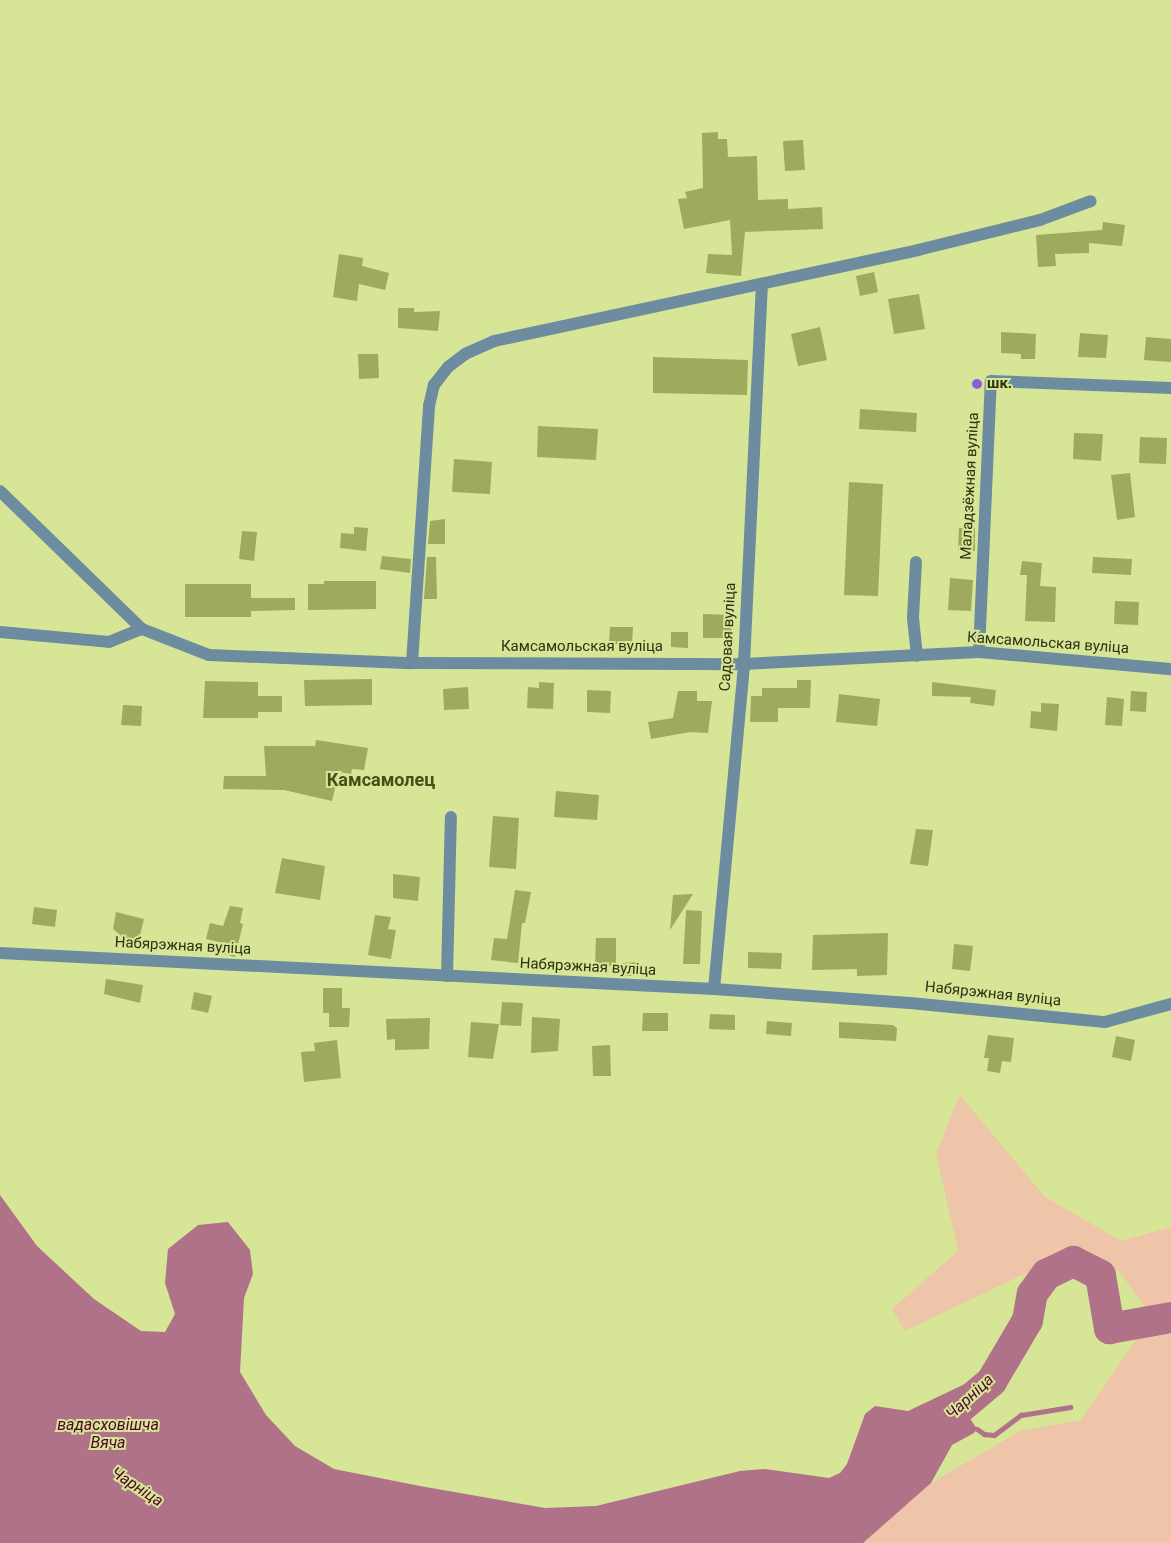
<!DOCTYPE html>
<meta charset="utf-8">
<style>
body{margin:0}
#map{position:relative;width:1171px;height:1543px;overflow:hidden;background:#d7e596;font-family:Roboto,sans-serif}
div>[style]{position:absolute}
.green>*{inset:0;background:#eec5a9}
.water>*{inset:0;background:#b07288}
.stream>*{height:5px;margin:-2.5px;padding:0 2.5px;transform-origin:2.5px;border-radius:2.5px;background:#b07288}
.river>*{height:31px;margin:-15.5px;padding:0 15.5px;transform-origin:15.5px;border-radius:15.5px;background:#b07288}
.building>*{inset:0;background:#9eab5e}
.minor>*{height:12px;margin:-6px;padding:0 6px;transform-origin:6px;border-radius:6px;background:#6d8ca0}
.dots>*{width:14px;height:14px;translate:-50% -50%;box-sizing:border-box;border:2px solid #d7e596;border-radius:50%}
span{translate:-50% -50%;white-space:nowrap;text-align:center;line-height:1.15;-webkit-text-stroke:4px #d7e596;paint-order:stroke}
.poi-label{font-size:15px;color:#2d3212;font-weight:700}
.left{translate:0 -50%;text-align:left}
.street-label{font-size:15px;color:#2d3212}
.water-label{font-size:16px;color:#50022a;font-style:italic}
.quarter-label{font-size:18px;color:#474f14;font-weight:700}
</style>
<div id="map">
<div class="green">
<i style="clip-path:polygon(960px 1095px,1044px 1196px,1121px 1241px,1171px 1227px,1171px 1543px,863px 1543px,931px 1483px,1020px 1431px,1081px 1420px,1152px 1316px,1119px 1271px,1066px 1254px,905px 1331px,892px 1309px,958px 1251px,936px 1153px)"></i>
</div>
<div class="water">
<i style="clip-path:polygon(0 1195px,37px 1246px,94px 1299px,141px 1331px,165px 1332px,175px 1314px,165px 1283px,168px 1249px,198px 1225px,228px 1222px,250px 1250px,253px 1274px,244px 1298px,240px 1372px,266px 1415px,295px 1446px,334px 1469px,420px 1486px,545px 1508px,596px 1506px,740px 1471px,765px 1469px,829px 1478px,840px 1473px,847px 1464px,865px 1414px,875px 1406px,908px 1411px,967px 1383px,991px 1381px,971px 1408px,969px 1417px,977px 1429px,974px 1433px,952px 1445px,931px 1483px,863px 1543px,0 1543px)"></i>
</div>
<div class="stream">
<i style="left:977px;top:1429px;width:9px;rotate:36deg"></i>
<i style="left:984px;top:1434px;width:10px;rotate:6deg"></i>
<i style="left:994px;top:1435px;width:34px;rotate:-37deg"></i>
<i style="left:1021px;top:1415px;width:50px;rotate:-9.3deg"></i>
</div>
<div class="river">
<i style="left:959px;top:1408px;width:42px;rotate:-40.2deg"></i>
<i style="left:991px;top:1381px;width:71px;rotate:-59.5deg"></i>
<i style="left:1027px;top:1320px;width:27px;rotate:-80deg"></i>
<i style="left:1032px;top:1293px;width:24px;rotate:-54deg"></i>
<i style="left:1046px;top:1274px;width:30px;rotate:-26deg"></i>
<i style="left:1073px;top:1261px;width:30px;rotate:27deg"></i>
<i style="left:1100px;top:1275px;width:54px;rotate:80.4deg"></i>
<i style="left:1109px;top:1328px;width:63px;rotate:-10.1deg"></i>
</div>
<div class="building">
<i style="clip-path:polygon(718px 132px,718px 139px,727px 139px,728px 157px,757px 156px,758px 200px,788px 199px,788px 209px,822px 207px,823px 229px,745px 232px,741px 276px,706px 273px,708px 254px,732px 255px,730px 220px,684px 229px,678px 199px,687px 198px,685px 192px,703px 188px,702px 133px)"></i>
<i style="clip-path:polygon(803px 140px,805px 170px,785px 171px,783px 141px)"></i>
<i style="clip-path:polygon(1103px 222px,1125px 225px,1122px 246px,1089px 243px,1089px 253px,1055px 254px,1056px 266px,1038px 267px,1036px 235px,1102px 230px)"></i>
<i style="clip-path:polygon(339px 254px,363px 258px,362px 266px,389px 273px,385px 290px,359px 284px,357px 301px,333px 297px)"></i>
<i style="clip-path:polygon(874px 272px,878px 292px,860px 296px,856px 276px)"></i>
<i style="clip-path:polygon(919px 294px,925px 329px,894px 334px,888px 299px)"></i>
<i style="clip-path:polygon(398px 308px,414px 308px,414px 312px,440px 311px,438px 331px,398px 328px)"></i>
<i style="clip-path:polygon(820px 327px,827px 360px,798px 366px,791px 334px)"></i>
<i style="clip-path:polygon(1001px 332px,1036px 334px,1035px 359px,1021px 359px,1021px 354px,1001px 353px)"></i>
<i style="clip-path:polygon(1080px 333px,1108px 335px,1106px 358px,1078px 357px)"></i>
<i style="clip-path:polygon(1146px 337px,1171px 339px,1171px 362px,1144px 360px)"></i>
<i style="clip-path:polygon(358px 354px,378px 354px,379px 378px,359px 379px)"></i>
<i style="clip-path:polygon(653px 357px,748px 360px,747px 395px,653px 393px)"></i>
<i style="clip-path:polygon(860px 409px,917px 413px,916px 432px,859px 429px)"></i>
<i style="clip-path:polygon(538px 426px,598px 429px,596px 460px,537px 457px)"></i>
<i style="clip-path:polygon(1074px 433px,1103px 434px,1101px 461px,1073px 459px)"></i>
<i style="clip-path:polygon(1140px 437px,1167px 438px,1166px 464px,1139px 463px)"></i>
<i style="clip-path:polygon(454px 459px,492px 462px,490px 494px,452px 492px)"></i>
<i style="clip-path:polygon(1130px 473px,1135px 517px,1117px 520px,1111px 475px)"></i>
<i style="clip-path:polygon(849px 482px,883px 484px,878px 596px,844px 595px)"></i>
<i style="clip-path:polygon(445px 519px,445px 544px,428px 544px,430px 521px)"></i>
<i style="clip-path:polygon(354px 527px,368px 528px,366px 551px,340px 548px,341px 533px,354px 534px)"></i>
<i style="clip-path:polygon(959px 528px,975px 528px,975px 551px,958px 551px)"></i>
<i style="clip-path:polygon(242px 531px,257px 532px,254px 561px,239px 559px)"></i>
<i style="clip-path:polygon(382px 556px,411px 559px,410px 573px,380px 569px)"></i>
<i style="clip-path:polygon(427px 557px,436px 557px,437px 599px,424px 599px)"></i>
<i style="clip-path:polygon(1093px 557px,1132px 559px,1131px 575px,1092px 573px)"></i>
<i style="clip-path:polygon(1022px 561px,1042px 563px,1040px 586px,1056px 587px,1055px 622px,1025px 621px,1027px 575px,1020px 575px)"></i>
<i style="clip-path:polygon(950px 578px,973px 580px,971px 611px,948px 610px)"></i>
<i style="clip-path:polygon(324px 581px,376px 581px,376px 609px,308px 610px,308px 584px,324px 584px)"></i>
<i style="clip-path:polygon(185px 584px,251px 584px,251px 598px,295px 598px,295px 610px,251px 611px,251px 617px,185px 617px)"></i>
<i style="clip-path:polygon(1115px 601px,1139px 602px,1138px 625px,1114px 624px)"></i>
<i style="clip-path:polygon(703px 614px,732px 615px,731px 638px,703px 638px)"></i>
<i style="clip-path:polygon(610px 627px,633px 627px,632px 644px,609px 644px)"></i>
<i style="clip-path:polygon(671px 632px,688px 632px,688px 648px,671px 647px)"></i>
<i style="clip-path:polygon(372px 679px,372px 705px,305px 706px,304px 680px)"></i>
<i style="clip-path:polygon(797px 680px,811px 680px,810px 708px,778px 708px,778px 722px,750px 722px,751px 696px,762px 696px,762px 688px,797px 688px)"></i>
<i style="clip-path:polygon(205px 681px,258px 682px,258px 696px,282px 696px,282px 712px,258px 712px,258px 718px,203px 718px)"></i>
<i style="clip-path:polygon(539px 682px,554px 683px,553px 709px,527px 708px,528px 687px,539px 688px)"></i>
<i style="clip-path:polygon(932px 682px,996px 690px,994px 706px,970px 703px,971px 697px,932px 696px)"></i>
<i style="clip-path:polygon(468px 687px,469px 709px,444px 710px,443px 689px)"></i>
<i style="clip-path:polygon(587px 690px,611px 691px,610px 713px,587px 712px)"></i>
<i style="clip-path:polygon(678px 691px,697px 691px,697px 701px,712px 701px,708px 733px,690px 732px,651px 739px,648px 722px,673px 718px)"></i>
<i style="clip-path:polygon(1131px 691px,1147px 692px,1146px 712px,1130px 711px)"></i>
<i style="clip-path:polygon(839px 694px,880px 699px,877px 726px,836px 722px)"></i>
<i style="clip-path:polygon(1107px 697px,1124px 699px,1122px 726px,1105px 725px)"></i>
<i style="clip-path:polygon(1041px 703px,1059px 704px,1057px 731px,1030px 728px,1031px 711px,1041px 712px)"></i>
<i style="clip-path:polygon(123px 705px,142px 706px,141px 726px,121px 725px)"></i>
<i style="clip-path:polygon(316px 740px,368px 748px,364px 770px,352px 769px,351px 774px,339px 772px,332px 801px,284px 790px,223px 789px,224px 776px,266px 776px,264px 746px,315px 746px)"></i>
<i style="clip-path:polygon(556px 791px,599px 795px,597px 820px,554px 817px)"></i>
<i style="clip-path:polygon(493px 816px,519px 818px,516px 869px,489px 867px)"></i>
<i style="clip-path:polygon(916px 829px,933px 830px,928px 866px,910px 864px)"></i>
<i style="clip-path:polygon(282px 858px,325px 866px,320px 900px,275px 893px)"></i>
<i style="clip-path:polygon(393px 874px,420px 877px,418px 901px,393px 898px)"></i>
<i style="clip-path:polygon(515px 890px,531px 892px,525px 923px,522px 923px,518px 963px,491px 960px,494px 938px,507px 939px)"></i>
<i style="clip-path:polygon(693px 894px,670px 930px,673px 895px)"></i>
<i style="clip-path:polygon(230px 906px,243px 908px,240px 923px,243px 924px,235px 957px,220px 953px,223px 943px,206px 939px,210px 923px,223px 926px)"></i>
<i style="clip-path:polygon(34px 907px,57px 910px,55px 927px,32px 924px)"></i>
<i style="clip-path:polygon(686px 910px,702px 911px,700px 964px,683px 964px)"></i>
<i style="clip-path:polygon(116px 912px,144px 919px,138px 943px,126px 940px,113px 929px)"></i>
<i style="clip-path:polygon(375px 915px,391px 917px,388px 929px,396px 930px,391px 959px,368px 955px)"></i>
<i style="clip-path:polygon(888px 933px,887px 975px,857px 976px,857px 969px,812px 970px,813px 935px)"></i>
<i style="clip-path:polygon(596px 938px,616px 938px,616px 966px,595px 965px)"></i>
<i style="clip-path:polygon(954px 944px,973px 946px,970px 971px,952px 969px)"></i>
<i style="clip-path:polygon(748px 952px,782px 953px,781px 969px,748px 968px)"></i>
<i style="clip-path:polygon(637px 962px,637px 976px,621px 976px,621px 963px)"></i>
<i style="clip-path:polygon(106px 979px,143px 985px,140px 1003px,104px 994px)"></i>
<i style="clip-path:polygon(323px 988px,342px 988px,342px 1008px,350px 1008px,349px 1027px,329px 1027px,329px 1013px,323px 1013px)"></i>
<i style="clip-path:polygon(194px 992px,212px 996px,208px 1013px,191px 1009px)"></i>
<i style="clip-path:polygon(502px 1002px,523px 1003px,521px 1026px,500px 1025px)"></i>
<i style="clip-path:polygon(643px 1013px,668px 1013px,668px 1031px,642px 1031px)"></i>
<i style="clip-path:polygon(710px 1014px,735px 1015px,735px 1030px,709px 1029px)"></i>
<i style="clip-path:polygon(532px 1017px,560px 1019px,558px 1051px,531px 1053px)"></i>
<i style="clip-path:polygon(430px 1018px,429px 1049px,395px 1050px,395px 1039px,387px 1040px,386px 1019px)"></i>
<i style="clip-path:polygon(767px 1021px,792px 1023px,791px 1036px,766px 1034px)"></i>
<i style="clip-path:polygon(471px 1022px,499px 1024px,493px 1059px,468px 1057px)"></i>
<i style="clip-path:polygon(839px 1022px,893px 1025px,897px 1028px,896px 1041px,839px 1038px)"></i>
<i style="clip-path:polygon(988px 1035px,1014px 1038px,1011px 1062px,1002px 1061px,1000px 1073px,987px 1071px,989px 1058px,984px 1058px)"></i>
<i style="clip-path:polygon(1116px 1036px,1135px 1040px,1131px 1061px,1112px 1057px)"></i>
<i style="clip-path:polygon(337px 1040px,341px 1078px,304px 1082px,301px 1052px,315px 1051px,314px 1043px)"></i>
<i style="clip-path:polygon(610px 1045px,611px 1076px,593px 1076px,592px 1046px)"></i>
</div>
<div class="minor">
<i style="left:0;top:491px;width:198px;rotate:44.2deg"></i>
<i style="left:916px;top:562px;width:56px;rotate:93.1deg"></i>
<i style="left:913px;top:618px;width:38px;rotate:84deg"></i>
<i style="left:0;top:632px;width:109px;rotate:5.2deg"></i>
<i style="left:109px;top:642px;width:35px;rotate:-22deg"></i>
<i style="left:142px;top:629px;width:72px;rotate:21.2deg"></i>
<i style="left:209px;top:655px;width:203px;rotate:2.3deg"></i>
<i style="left:412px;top:663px;width:332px;rotate:0.2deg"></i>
<i style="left:744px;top:664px;width:235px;rotate:-2.9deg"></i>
<i style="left:979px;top:652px;width:193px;rotate:5.1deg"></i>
<i style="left:979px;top:652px;width:271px;rotate:-87.5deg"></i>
<i style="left:991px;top:381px;width:180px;rotate:2.2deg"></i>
<i style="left:412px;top:663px;width:258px;rotate:-86.2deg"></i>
<i style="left:429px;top:406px;width:22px;rotate:-77deg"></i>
<i style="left:434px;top:385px;width:23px;rotate:-52deg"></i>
<i style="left:448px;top:367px;width:21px;rotate:-37deg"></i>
<i style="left:465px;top:354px;width:32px;rotate:-24deg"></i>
<i style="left:494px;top:341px;width:434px;rotate:-12.1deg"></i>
<i style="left:918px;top:250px;width:126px;rotate:-13.8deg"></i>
<i style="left:1040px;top:220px;width:54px;rotate:-20.4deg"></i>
<i style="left:0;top:953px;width:715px;rotate:2.89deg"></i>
<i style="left:714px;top:989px;width:196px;rotate:4.1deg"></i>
<i style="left:910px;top:1003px;width:196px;rotate:5.6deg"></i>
<i style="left:1105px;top:1022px;width:68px;rotate:-15.3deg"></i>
<i style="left:447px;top:976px;width:159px;rotate:-88.6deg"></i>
<i style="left:714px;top:989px;width:326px;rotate:-84.7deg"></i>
<i style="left:744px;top:664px;width:378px;rotate:-87.3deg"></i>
</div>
<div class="dots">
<i style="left:977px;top:384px;background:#8b5fd9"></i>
</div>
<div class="poi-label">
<span class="left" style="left:987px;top:384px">шк.</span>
</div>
<div class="street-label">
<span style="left:970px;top:486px;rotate:-87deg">Маладзёжная вуліца</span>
<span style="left:728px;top:637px;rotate:-87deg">Садовая вуліца</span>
<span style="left:1048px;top:643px;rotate:4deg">Камсамольская вуліца</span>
<span style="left:582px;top:647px">Камсамольская вуліца</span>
<span style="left:183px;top:946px;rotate:3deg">Набярэжная вуліца</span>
<span style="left:588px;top:967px;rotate:3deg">Набярэжная вуліца</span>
<span style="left:993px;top:994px;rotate:6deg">Набярэжная вуліца</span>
</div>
<div class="water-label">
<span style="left:970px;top:1397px;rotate:-43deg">Чарніца</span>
<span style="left:108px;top:1434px">вадасховішча<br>Вяча</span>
<span style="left:137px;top:1487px;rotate:33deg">Чарніца</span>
</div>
<div class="quarter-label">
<span style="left:381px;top:780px">Камсамолец</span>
</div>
</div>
